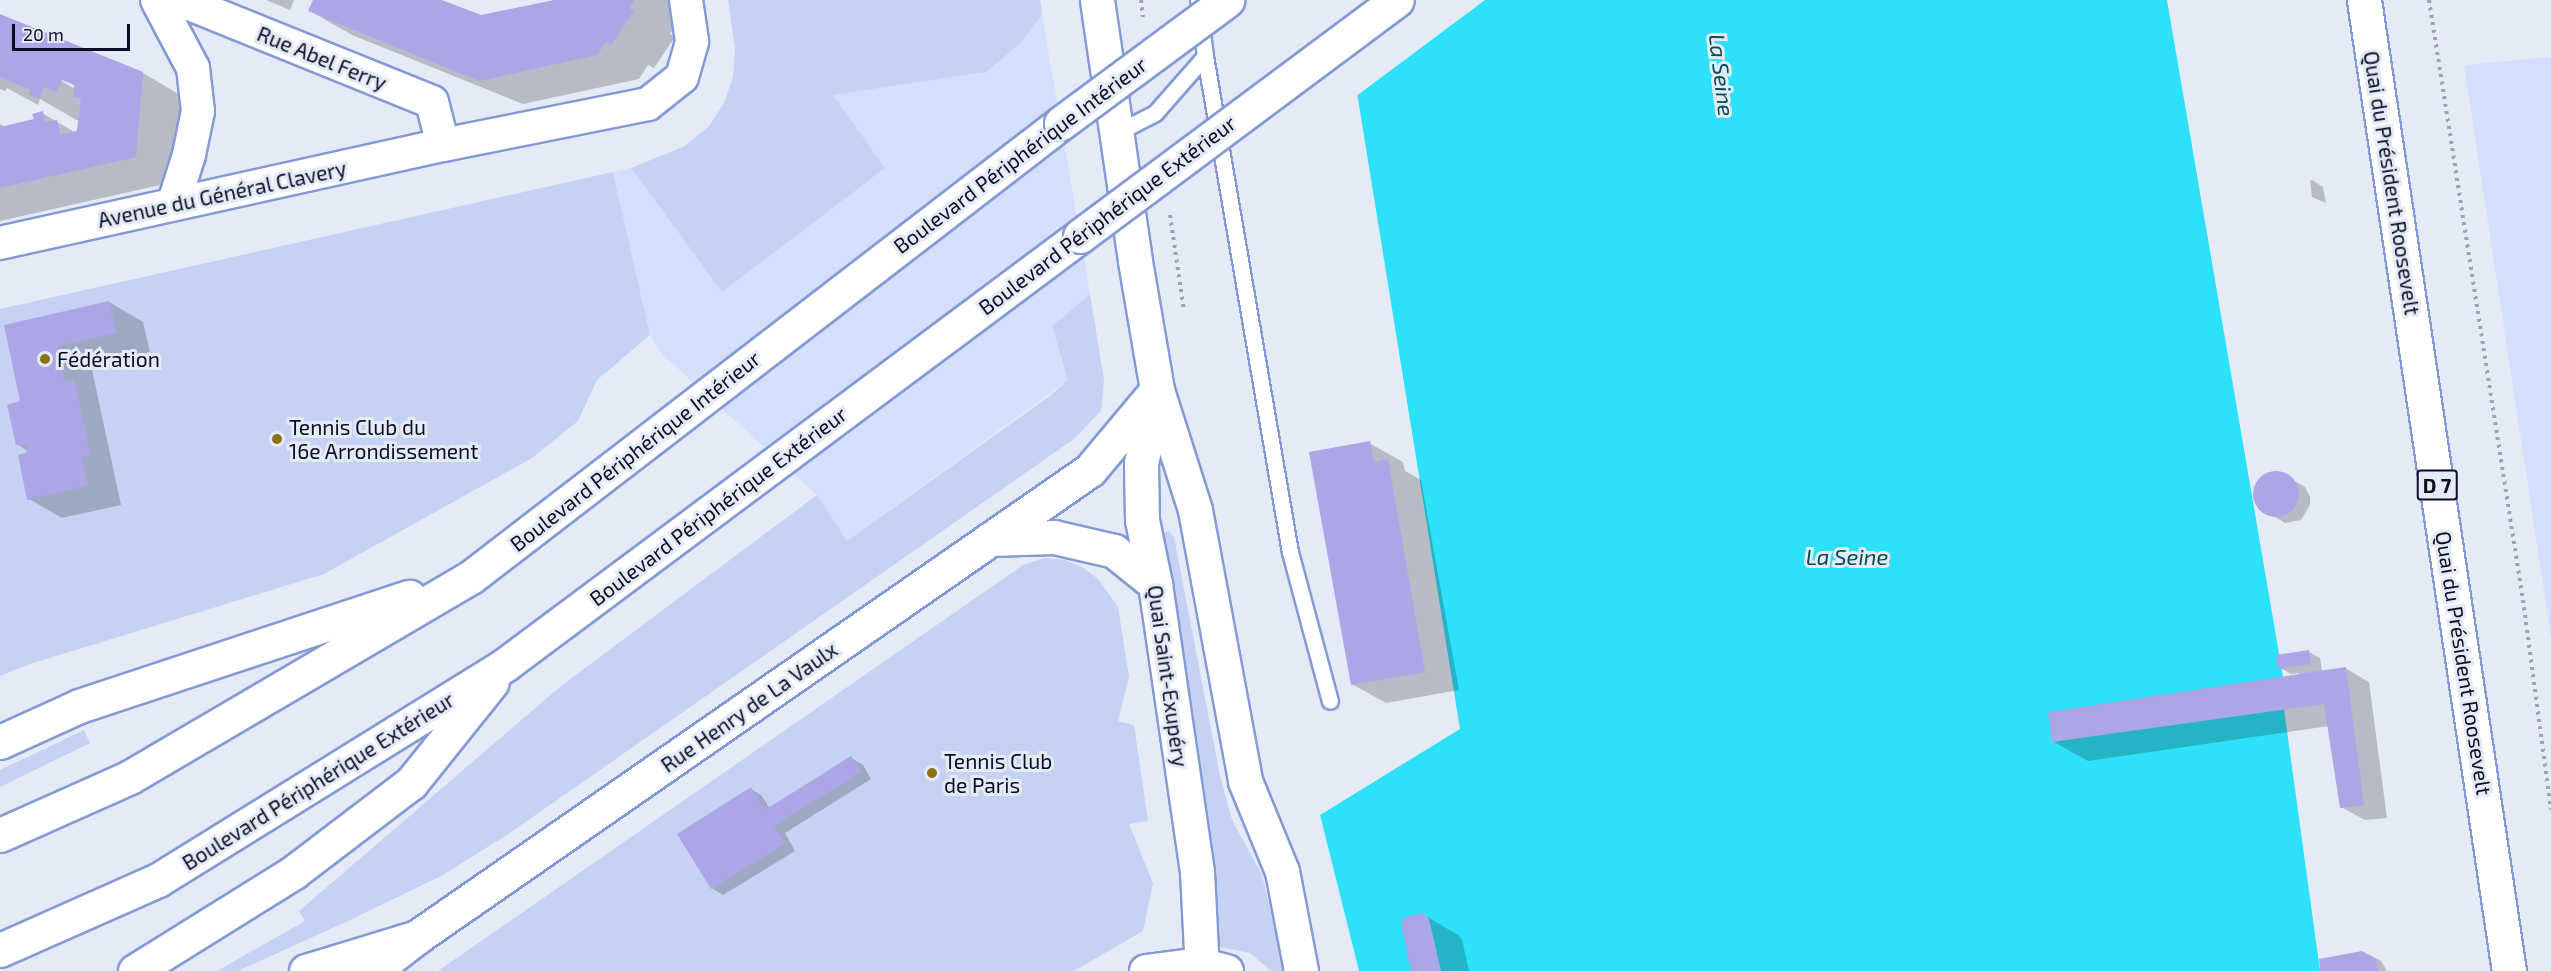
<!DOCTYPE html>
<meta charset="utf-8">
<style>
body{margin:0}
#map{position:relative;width:2551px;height:971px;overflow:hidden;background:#e5eaf7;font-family:"Exo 2",sans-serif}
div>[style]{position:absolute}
.built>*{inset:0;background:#d4dffb}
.green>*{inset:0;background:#c5d2f4}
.water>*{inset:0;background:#2de1f8}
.pier>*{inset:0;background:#e5eaf7}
.shadow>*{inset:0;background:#0003}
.building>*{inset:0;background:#aca6e6}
.round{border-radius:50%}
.path>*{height:4px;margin-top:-2px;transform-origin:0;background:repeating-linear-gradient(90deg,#9da3b3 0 3px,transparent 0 7.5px)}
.roads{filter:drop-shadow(2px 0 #849ad6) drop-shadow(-2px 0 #849ad6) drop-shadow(0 2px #849ad6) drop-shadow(0 -2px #849ad6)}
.lane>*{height:15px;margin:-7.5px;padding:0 7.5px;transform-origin:7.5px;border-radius:7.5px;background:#fff}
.street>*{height:32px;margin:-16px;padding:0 16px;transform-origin:16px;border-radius:16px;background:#fff}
.primary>*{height:33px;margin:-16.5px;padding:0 16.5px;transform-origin:16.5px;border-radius:16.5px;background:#fff}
.highway>*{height:33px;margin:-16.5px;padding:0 16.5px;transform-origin:16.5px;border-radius:16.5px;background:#fff}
.bridges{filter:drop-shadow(2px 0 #849ad6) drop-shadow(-2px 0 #849ad6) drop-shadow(0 2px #849ad6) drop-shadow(0 -2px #849ad6)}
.highway-bridge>*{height:33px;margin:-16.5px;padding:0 16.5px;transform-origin:16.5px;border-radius:16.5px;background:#fff}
.dots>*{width:16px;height:16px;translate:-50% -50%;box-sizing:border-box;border:3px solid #e5eaf7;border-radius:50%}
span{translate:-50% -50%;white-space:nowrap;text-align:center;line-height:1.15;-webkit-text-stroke:6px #e5eaf7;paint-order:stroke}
.shield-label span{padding:2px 4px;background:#e5eaf7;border:2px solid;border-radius:4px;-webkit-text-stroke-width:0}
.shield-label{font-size:20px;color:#080f24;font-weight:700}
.street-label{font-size:21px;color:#080f24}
.poi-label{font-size:21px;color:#080f24}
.left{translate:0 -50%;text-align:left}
.water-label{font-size:22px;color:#004d56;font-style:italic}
.scale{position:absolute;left:12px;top:24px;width:118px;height:27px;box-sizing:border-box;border:3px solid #080f24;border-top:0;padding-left:8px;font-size:18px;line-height:21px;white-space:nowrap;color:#080f24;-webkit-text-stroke:4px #e5eaf7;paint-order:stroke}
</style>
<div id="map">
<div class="built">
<i style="clip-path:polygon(1042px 14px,1090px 294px,1052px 326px,1068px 380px,847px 541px,817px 495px,662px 354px,650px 335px,613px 172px,631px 168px,722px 292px,832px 95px,986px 72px,1023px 41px)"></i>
<i style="clip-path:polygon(2551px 57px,2551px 637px,2464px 65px)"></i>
</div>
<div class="green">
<i style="clip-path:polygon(728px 0,1040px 0,1042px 14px,1023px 41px,986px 72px,833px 95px,885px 168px,722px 292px,631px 168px,685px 146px,709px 126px,724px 103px,733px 77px,735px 48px)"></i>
<i style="clip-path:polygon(613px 172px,650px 335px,597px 380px,578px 421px,532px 458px,324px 574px,30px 664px,0 676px,0 309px)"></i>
<i style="clip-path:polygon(1090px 294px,1104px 380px,1101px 411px,1074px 439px,507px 835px,441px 876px,350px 920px,238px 971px,217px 971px,305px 921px,299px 911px,561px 686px,817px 495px,847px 541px,1051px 395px,1068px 380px,1052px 326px)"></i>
<i style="clip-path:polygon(1169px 531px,1174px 537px,1220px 776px,1232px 820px,1262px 875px,1285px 971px,1271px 971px,1250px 953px,1220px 947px,1162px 534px)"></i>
<i style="clip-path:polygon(1045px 558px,1065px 560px,1082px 567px,1098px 579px,1118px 607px,1129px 677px,1118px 721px,1134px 725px,1148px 821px,1129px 824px,1153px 883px,1143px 931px,1074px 971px,438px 971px,1023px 565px)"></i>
<i style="clip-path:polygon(84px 730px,90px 743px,0 787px,0 770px)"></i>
</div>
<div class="water">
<i style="clip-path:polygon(1342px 0,2167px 0,2283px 677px,2284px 709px,2320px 971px,1359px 971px,1320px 815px,1460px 729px)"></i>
</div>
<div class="pier">
<i style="clip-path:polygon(1339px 0,1485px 0,1355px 97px)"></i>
</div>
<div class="shadow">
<i style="clip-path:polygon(266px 0,294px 0,290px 10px)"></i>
<i style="clip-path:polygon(315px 0,438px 0,481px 17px,573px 0,676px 0,679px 20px,670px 34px,675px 37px,654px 68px,648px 65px,639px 79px,523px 104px,352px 35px,310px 11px)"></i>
<i style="clip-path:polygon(evenodd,0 16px,143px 73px,185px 98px,178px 181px,0 221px,0 124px,6px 127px,36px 121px,42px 113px,76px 133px,80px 122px,40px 99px,38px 105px,7px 88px,5px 91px,0 89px,0 16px,55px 77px,75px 85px,75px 89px,55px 77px)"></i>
<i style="clip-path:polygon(2312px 180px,2323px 187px,2326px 203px,2312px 197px,2310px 181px)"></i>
<i style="clip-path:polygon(109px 302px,143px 322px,150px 352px,91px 365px,121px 505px,62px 518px,29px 499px,28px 451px,17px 444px,22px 402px,6px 326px)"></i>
<i style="clip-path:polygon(1369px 443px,1403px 462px,1405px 471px,1421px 480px,1459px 690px,1386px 703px,1352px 684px)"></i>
<i style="clip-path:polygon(2281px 473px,2305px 487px,2310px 497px,2310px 505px,2301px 520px,2285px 523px,2259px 507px,2255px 492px,2258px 482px,2264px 476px)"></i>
<i style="clip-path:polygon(2309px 652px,2320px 658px,2322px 672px,2345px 668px,2369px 682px,2387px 818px,2365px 820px,2341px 807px,2329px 726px,2088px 761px,2054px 742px,2299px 676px,2299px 673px,2291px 674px,2280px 668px)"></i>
<i style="clip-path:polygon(851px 758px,863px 765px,871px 779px,785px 833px,795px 851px,723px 895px,712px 888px,751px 789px,762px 796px,770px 809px)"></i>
<i style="clip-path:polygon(1424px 915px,1458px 935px,1462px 940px,1469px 971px,1412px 971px)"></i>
<i style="clip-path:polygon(2358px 953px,2368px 954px,2381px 961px,2387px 971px,2322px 971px)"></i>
</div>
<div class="building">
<i style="clip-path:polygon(313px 0,442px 0,481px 15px,554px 0,635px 0,629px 8px,634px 11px,611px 45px,606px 42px,597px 55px,479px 81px,308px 11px)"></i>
<i style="clip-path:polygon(0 14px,143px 72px,136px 157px,0 188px,0 127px,34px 119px,32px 114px,43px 111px,45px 122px,57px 120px,60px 135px,77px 131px,81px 98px,73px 97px,74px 85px,62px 80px,57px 92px,44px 87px,39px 99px,29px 95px,31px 90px,0 77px)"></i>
<i style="clip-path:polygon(109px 301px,117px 333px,58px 346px,65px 382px,74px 379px,91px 455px,82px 458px,88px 486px,27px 500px,18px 455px,26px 453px,28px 448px,23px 444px,16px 445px,7px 405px,20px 401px,4px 325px)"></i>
<i style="clip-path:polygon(1370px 441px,1374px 462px,1388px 459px,1425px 672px,1351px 685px,1309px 452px)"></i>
<i class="round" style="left:2253px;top:471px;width:46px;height:46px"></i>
<i style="clip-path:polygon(2309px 650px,2311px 664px,2278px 669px,2276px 655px)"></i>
<i style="clip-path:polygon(2346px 667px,2364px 805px,2340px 808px,2324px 704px,2052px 742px,2048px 712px)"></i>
<i style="clip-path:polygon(851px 756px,861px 772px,774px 826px,785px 844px,711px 889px,677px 834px,751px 787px,765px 810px)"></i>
<i style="clip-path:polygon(1419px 913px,1424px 914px,1429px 919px,1441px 971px,1411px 971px,1401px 923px,1404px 918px)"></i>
<i style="clip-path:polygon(2362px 951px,2376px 959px,2378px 971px,2320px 971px,2319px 959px)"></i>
</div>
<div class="path">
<i style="left:1141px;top:0;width:17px;rotate:83deg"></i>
<i style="left:2429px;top:0;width:607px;rotate:81.1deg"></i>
<i style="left:2523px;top:600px;width:211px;rotate:82.4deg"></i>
<i style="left:1170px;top:215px;width:97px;rotate:81.7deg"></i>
</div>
<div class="roads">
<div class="lane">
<i style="left:1205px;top:56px;width:503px;rotate:80.28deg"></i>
<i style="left:1290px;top:552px;width:154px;rotate:75deg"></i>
<i style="left:1116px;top:133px;width:44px;rotate:-27.1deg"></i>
<i style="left:1155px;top:113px;width:76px;rotate:-48.7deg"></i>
<i style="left:1205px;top:56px;width:56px;rotate:-97.1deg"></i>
</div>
<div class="street">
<i style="left:157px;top:0;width:77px;rotate:62.1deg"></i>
<i style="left:193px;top:68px;width:43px;rotate:83.4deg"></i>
<i style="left:198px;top:111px;width:45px;rotate:101.6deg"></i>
<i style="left:189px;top:155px;width:52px;rotate:107.7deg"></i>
<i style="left:170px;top:0;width:17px;rotate:10deg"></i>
<i style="left:187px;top:3px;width:264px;rotate:22deg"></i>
<i style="left:432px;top:102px;width:44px;rotate:75.7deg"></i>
<i style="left:0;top:243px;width:454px;rotate:-12.5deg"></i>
<i style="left:443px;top:145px;width:209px;rotate:-11.3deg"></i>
<i style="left:648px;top:104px;width:43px;rotate:-38.5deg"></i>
<i style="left:682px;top:77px;width:37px;rotate:-74deg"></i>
<i style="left:692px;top:41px;width:41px;rotate:-98.3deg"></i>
<i style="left:1146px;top:971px;width:54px;rotate:-7.4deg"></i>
<i style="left:1200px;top:964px;width:28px;rotate:15deg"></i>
</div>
<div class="primary">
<i style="left:1097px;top:0;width:264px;rotate:81.7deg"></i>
<i style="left:1135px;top:261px;width:131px;rotate:80.3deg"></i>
<i style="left:1157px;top:390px;width:126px;rotate:72.4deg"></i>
<i style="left:1195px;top:510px;width:276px;rotate:79.5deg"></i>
<i style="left:1245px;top:781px;width:97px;rotate:67.7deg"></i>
<i style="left:1282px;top:871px;width:102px;rotate:79.2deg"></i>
<i style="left:2364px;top:0;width:982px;rotate:81.51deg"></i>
<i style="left:1156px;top:398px;width:67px;rotate:103deg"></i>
<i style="left:1141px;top:463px;width:57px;rotate:89deg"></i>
<i style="left:1142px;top:520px;width:65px;rotate:78.5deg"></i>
<i style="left:1155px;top:584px;width:291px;rotate:81.7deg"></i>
<i style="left:1197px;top:872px;width:99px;rotate:87.1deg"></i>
<i style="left:990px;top:539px;width:64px;rotate:-1.8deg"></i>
<i style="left:1054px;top:537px;width:62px;rotate:13.1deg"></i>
<i style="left:1114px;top:551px;width:53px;rotate:38.8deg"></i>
<i style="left:306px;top:971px;width:116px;rotate:-17deg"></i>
<i style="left:417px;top:937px;width:819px;rotate:-34.76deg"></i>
<i style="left:1090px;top:470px;width:104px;rotate:-50.1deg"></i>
</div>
<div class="highway">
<i style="left:0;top:742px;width:87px;rotate:-24.5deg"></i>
<i style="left:79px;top:706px;width:348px;rotate:-18.3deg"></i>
<i style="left:0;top:835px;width:142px;rotate:-24deg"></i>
<i style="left:130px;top:777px;width:395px;rotate:-30.4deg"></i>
<i style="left:471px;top:577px;width:744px;rotate:-37.58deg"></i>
<i style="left:0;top:950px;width:173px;rotate:-23.9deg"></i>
<i style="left:158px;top:880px;width:410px;rotate:-31.8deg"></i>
<i style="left:506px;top:664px;width:716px;rotate:-36.71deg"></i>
<i style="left:135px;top:971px;width:187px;rotate:-31.9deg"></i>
<i style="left:294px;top:872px;width:147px;rotate:-37.3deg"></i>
<i style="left:411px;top:783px;width:129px;rotate:-51.3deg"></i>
<i style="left:373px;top:971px;width:56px;rotate:-37.7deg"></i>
</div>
</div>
<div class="bridges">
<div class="highway-bridge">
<i style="left:1061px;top:123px;width:207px;rotate:-36.5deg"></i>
<i style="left:1080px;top:236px;width:395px;rotate:-36.7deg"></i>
</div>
</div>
<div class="dots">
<i style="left:45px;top:359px;background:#8e6f13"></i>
<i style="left:277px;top:439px;background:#8e6f13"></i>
<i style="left:932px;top:773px;background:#8e6f13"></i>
</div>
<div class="shield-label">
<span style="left:2437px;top:485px">D 7</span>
</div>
<div class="street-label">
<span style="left:322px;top:58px;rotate:22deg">Rue Abel Ferry</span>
<span style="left:1020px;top:155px;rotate:-37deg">Boulevard Périphérique Intérieur</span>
<span style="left:2392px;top:183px;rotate:81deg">Quai du Président Roosevelt</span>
<span style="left:222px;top:194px;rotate:-12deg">Avenue du Général Clavery</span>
<span style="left:1107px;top:215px;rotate:-37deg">Boulevard Périphérique Extérieur</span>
<span style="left:635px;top:451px;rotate:-38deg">Boulevard Périphérique Intérieur</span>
<span style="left:718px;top:506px;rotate:-37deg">Boulevard Périphérique Extérieur</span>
<span style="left:2464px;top:663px;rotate:81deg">Quai du Président Roosevelt</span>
<span style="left:1168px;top:676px;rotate:82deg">Quai Saint-Exupéry</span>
<span style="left:749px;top:707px;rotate:-35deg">Rue Henry de La Vaulx</span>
<span style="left:318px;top:781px;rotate:-32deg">Boulevard Périphérique Extérieur</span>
</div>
<div class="poi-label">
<span class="left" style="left:57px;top:359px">Fédération</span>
<span class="left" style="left:289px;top:439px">Tennis Club du<br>16e Arrondissement</span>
<span class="left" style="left:944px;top:773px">Tennis Club<br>de Paris</span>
</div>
<div class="water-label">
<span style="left:1722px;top:75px;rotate:83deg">La Seine</span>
<span style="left:1847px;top:557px">La Seine</span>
</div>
<div class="scale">20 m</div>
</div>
